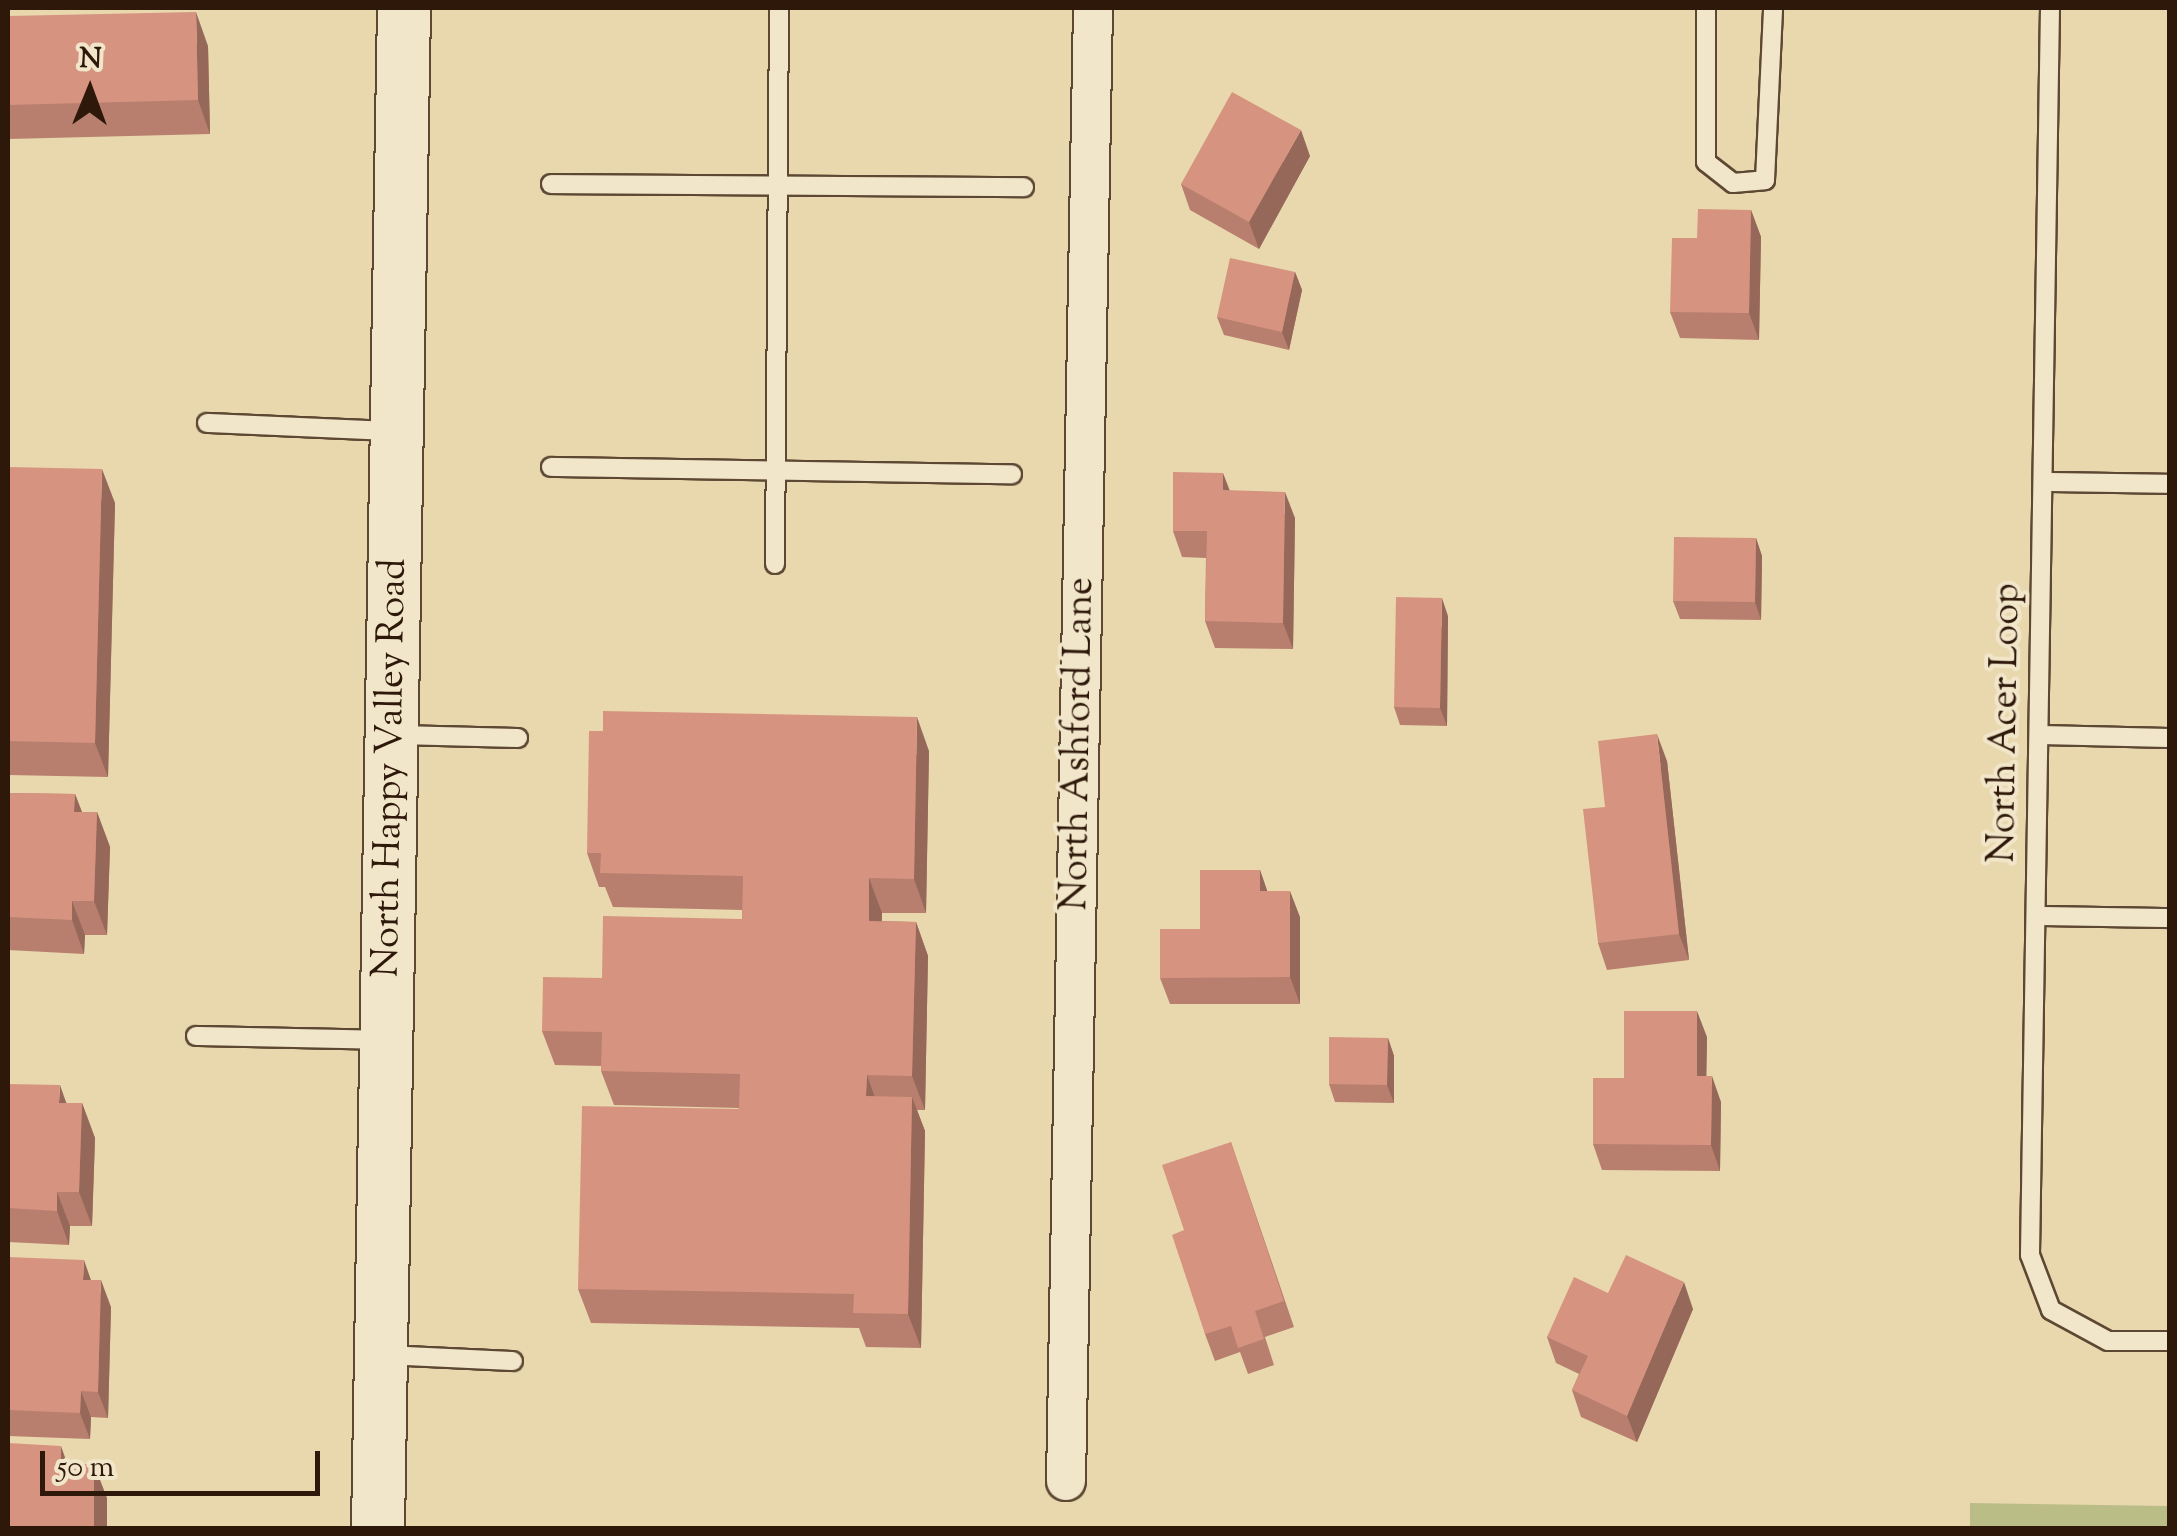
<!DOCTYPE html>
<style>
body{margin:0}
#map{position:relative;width:2177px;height:1536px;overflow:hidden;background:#e9d8ae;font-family:"Sorts Mill Goudy",serif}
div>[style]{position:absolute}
.green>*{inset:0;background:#bbbd86}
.roads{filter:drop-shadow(2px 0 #5d4833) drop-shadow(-2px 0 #5d4833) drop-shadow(0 2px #5d4833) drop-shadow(0 -2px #5d4833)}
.service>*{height:18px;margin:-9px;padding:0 9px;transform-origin:9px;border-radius:9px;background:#f1e6ca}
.minor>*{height:38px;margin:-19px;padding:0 19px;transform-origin:19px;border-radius:19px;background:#f1e6ca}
.secondary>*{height:52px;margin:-26px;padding:0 26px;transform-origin:26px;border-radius:26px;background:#f1e6ca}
.wall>*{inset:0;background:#b87f6e}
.shaded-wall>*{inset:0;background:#96685a}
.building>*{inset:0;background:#d69480}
span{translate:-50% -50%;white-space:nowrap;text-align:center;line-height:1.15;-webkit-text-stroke:8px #f1e6ca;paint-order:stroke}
.street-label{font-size:38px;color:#2e180a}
.frame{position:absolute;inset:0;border:10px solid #2e180a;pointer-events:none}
.north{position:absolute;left:40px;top:40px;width:100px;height:100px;-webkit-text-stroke:8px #f1e6ca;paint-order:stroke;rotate:1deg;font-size:28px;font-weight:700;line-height:40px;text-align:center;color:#2e180a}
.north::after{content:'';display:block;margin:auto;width:35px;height:45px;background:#2e180a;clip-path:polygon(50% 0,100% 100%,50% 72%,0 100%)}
.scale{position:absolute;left:40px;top:1451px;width:280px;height:45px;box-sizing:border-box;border:5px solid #2e180a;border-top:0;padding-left:12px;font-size:30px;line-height:35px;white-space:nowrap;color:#2e180a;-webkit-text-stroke:8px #f1e6ca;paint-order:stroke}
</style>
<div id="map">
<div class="green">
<i style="clip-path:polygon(1970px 1503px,2169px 1506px,2169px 1528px,1970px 1528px)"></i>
</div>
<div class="roads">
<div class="service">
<i style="left:1706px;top:8px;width:154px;rotate:90deg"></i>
<i style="left:1706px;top:162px;width:34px;rotate:38deg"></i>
<i style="left:1733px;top:183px;width:32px;rotate:-5deg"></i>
<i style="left:1765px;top:180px;width:172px;rotate:-87.3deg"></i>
<i style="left:2050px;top:8px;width:1247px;rotate:90.92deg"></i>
<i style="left:2030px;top:1255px;width:59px;rotate:69.1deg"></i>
<i style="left:2051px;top:1310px;width:65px;rotate:28.5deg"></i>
<i style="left:2108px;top:1341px;width:62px"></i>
<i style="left:551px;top:184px;width:473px;rotate:0.4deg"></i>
<i style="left:207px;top:423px;width:185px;rotate:2.5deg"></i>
<i style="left:551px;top:467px;width:461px;rotate:0.9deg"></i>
<i style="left:2044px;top:482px;width:126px;rotate:0.9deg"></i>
<i style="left:775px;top:564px;width:556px;rotate:-89.59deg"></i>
<i style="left:398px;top:735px;width:120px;rotate:1.4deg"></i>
<i style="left:2040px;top:735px;width:130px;rotate:1.3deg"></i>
<i style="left:2036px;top:916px;width:134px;rotate:0.9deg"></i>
<i style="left:196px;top:1036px;width:185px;rotate:1.2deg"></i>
<i style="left:384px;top:1355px;width:129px;rotate:2.7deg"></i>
</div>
<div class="minor">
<i style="left:1066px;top:1481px;width:1473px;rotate:-88.95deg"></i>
</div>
<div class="secondary">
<i style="left:378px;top:1528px;width:1520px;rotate:-89.02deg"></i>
</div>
</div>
<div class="wall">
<i style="clip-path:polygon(8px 16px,208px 46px,210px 134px,8px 139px)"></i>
<i style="clip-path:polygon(1310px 156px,1259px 249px,1190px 210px,1181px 184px)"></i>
<i style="clip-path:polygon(1751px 210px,1761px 237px,1759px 340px,1680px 338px,1670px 312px,1697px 238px)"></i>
<i style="clip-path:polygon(1295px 272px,1302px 290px,1289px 350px,1224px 335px,1217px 317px)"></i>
<i style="clip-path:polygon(8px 467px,115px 503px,108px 777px,8px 775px)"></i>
<i style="clip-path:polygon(1230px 491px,1295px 518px,1293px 649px,1215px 648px,1205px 621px,1206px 558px,1182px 557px,1173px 531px)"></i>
<i style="clip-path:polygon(1756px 538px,1762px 556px,1761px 620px,1680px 619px,1673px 601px)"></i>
<i style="clip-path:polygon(1448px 616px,1447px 726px,1400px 725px,1394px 707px)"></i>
<i style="clip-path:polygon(929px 751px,926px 913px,882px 913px,882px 921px,916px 922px,928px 956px,925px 1110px,917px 1110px,925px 1131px,921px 1348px,866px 1347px,859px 1328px,591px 1323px,578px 1289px,739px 1108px,614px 1105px,601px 1071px,601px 1066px,555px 1065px,542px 1031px,602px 978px,742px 919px,742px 910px,613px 907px,605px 887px,599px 887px,587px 853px)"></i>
<i style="clip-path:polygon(1667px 761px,1689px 960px,1607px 970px,1598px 943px,1605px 807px)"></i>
<i style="clip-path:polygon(8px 793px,75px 794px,82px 812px,97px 812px,110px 847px,107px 935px,85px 935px,84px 954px,8px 950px)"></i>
<i style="clip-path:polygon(1260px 870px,1267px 891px,1300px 917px,1300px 1004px,1170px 1004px,1160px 978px)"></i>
<i style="clip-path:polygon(1707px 1037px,1706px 1076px,1721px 1102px,1720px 1171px,1602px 1170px,1593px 1144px,1624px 1078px)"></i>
<i style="clip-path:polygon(1388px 1038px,1394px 1056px,1394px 1103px,1335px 1102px,1329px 1084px)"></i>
<i style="clip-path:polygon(8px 1084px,67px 1103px,82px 1103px,95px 1138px,92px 1226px,70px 1226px,69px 1245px,8px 1242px)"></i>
<i style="clip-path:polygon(1231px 1142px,1294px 1327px,1265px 1337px,1274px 1365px,1248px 1374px,1240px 1352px,1215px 1361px,1205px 1334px,1184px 1230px)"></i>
<i style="clip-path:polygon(8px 1257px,91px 1280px,111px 1307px,108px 1418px,91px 1417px,90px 1439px,8px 1436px)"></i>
<i style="clip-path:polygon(1608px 1293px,1693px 1309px,1637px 1442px,1581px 1417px,1572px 1390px,1579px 1374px,1556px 1363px,1547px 1337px)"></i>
</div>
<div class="shaded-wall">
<i style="clip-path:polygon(196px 12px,208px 46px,210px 134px,198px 100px)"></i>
<i style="clip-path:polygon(1301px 130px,1310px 156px,1259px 249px,1249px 222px)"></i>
<i style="clip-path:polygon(1751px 210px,1761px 237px,1759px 340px,1749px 313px)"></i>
<i style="clip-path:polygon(1295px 272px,1302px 290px,1289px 350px,1282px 332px)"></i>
<i style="clip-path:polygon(102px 469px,115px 503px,108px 777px,95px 743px)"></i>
<i style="clip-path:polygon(1223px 473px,1233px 499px,1223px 490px)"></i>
<i style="clip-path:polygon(1285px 492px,1295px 518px,1293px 649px,1283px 623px)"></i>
<i style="clip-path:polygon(1756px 538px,1762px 556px,1761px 620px,1755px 602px)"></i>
<i style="clip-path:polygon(1442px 598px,1448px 616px,1447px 726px,1440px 708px)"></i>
<i style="clip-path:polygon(917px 717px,929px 751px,926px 913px,914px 879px)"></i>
<i style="clip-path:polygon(1657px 734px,1667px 761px,1689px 960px,1679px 934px)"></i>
<i style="clip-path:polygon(75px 794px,88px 828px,74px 812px)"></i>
<i style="clip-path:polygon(97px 812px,110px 847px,107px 935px,94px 901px)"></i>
<i style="clip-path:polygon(1260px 870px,1269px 896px,1260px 891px)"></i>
<i style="clip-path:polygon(869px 878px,882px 913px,881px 955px,869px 921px)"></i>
<i style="clip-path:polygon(1290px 891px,1300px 917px,1300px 1004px,1290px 977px)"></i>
<i style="clip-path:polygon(72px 901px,85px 935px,84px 954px,72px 920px)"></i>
<i style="clip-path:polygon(916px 922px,928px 956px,925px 1110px,912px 1076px)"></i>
<i style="clip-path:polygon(1697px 1011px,1707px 1037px,1706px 1102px,1697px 1076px)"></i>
<i style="clip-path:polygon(1388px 1038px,1394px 1056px,1394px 1103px,1387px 1085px)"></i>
<i style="clip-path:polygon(867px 1075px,879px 1109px,866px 1096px)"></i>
<i style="clip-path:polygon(1712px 1076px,1721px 1102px,1720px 1171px,1711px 1145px)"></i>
<i style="clip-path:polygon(60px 1085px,72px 1119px,59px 1103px)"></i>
<i style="clip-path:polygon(912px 1097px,925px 1131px,921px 1348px,908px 1314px)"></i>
<i style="clip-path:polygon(82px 1103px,95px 1138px,92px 1226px,79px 1192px)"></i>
<i style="clip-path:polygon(57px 1192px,70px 1226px,69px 1245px,57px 1211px)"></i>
<i style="clip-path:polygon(84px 1260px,93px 1286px,83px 1280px)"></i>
<i style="clip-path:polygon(101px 1280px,111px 1307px,108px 1418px,98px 1392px)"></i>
<i style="clip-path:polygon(1684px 1282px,1693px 1309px,1637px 1442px,1627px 1416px)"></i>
<i style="clip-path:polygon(81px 1391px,91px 1417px,90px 1439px,80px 1413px)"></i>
<i style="clip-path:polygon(61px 1446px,73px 1480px,61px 1464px)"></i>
<i style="clip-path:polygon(94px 1464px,107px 1498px,107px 1528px,94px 1528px)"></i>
</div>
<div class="building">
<i style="clip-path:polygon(196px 12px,198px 100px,8px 105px,8px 16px)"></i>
<i style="clip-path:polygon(1232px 92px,1301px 130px,1249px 222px,1181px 184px)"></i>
<i style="clip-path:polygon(1698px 209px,1751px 210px,1749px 313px,1670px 312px,1672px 238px,1697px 238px)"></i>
<i style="clip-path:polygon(1230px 258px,1295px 272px,1282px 332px,1217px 317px)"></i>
<i style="clip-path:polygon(8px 467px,102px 469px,95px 743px,8px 741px)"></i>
<i style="clip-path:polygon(1173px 472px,1223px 473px,1223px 490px,1285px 492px,1283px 623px,1205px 621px,1207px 531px,1173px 531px)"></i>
<i style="clip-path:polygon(1674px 537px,1756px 538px,1755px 602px,1673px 601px)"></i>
<i style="clip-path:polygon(1396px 597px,1442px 598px,1440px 708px,1394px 707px)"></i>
<i style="clip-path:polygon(603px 711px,917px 717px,914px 879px,869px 878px,869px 921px,916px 922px,912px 1076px,867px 1075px,866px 1096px,912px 1097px,908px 1314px,853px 1313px,854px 1294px,578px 1289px,582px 1106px,739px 1109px,740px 1074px,601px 1071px,602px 1032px,542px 1031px,543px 977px,602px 978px,603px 916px,742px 919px,743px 876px,600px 873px,601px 853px,587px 853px,589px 731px,603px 731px)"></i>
<i style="clip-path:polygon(1657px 734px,1679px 934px,1598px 943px,1583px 809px,1605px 807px,1598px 741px)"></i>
<i style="clip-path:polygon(8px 793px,75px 794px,74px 812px,97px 812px,94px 901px,72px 901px,72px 920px,8px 917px)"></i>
<i style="clip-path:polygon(1200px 870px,1260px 870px,1260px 891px,1290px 891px,1290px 977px,1160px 978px,1160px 929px,1200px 929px)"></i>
<i style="clip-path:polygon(1624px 1011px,1697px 1011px,1697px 1076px,1712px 1076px,1711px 1145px,1593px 1144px,1593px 1078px,1624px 1078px)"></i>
<i style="clip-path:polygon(1329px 1037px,1388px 1038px,1387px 1085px,1329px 1084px)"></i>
<i style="clip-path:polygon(8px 1084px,60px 1085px,59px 1103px,82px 1103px,79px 1192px,57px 1192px,57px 1211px,8px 1208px)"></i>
<i style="clip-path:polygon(1231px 1142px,1284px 1301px,1255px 1311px,1264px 1339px,1238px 1348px,1231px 1326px,1205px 1334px,1172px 1235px,1184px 1230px,1162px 1165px)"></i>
<i style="clip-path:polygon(1626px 1255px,1684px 1282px,1627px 1416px,1572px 1390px,1588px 1356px,1547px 1337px,1574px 1277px,1608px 1293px)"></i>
<i style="clip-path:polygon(8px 1257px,84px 1260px,83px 1280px,101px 1280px,98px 1392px,81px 1391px,80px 1413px,8px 1410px)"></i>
<i style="clip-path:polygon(8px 1443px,61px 1446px,61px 1464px,94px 1464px,94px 1528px,8px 1528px)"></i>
</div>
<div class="street-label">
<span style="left:2007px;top:723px;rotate:-89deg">North Acer Loop</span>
<span style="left:1080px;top:744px;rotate:-89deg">North Ashford Lane</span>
<span style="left:392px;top:768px;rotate:-89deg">North Happy Valley Road</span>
</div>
<div class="frame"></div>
<div class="north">N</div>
<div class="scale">50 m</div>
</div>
